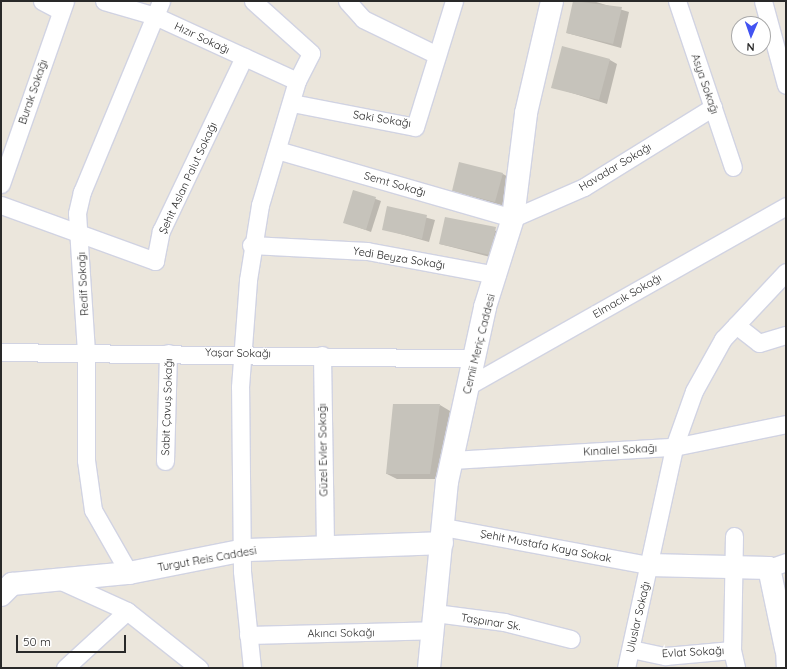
<!DOCTYPE html>
<meta charset="utf-8">
<style>
body{margin:0}
#map{position:relative;width:787px;height:669px;overflow:hidden;background:#ebe6dc;font-family:Quicksand,sans-serif}
div>[style]{position:absolute}
.shadow>*{inset:0;background:#0003}
.building>*{inset:0;background:#c6c3bb}
.roads{filter:drop-shadow(1px 0 #d1d3e2) drop-shadow(-1px 0 #d1d3e2) drop-shadow(0 1px #d1d3e2) drop-shadow(0 -1px #d1d3e2)}
.street>*{height:17px;margin:-8.5px;padding:0 8.5px;transform-origin:8.5px;border-radius:8.5px;background:#fff}
.secondary>*{height:22px;margin:-11px;padding:0 11px;transform-origin:11px;border-radius:11px;background:#fff}
span{translate:-50% -50%;white-space:nowrap;text-align:center;line-height:1.15;-webkit-text-stroke:3px #fff;paint-order:stroke}
.street-label{font-size:11px;color:#292929}
.frame{position:absolute;inset:0;border:2px solid #292929;pointer-events:none}
.north{position:absolute;left:731px;top:16px;width:40px;height:40px;box-sizing:border-box;background:#fff;border:1px solid #a9a9a9;border-radius:50%;rotate:182deg;font-size:11px;font-weight:700;line-height:16px;text-align:center;color:#292929}
.north::after{content:'';display:block;margin:auto;width:14px;height:18px;background:#4253f2;clip-path:polygon(50% 0,100% 100%,50% 72%,0 100%)}
.scale{position:absolute;left:16px;top:635px;width:110px;height:18px;box-sizing:border-box;border:2px solid #292929;border-top:0;padding-left:5px;font-size:12px;line-height:14px;white-space:nowrap;color:#292929;-webkit-text-stroke:3px #fff;paint-order:stroke}
</style>
<div id="map">
<div class="shadow">
<i style="clip-path:polygon(574px 1px,593px 1px,629px 12px,621px 48px,567px 33px)"></i>
<i style="clip-path:polygon(610px 60px,617px 64px,607px 104px,553px 87px)"></i>
<i style="clip-path:polygon(503px 174px,510px 178px,503px 206px,453px 191px)"></i>
<i style="clip-path:polygon(354px 191px,381px 201px,371px 232px,344px 222px)"></i>
<i style="clip-path:polygon(388px 207px,435px 220px,429px 242px,383px 229px)"></i>
<i style="clip-path:polygon(446px 218px,504px 233px,498px 259px,440px 244px)"></i>
<i style="clip-path:polygon(440px 405px,450px 411px,440px 479px,397px 479px,387px 474px)"></i>
</div>
<div class="building">
<i style="clip-path:polygon(573px 1px,622px 7px,613px 44px,566px 33px)"></i>
<i style="clip-path:polygon(562px 46px,610px 59px,599px 100px,551px 88px)"></i>
<i style="clip-path:polygon(459px 162px,503px 173px,495px 202px,452px 191px)"></i>
<i style="clip-path:polygon(353px 190px,376px 197px,366px 230px,343px 223px)"></i>
<i style="clip-path:polygon(387px 206px,427px 215px,422px 239px,382px 230px)"></i>
<i style="clip-path:polygon(445px 217px,496px 227px,490px 255px,439px 244px)"></i>
<i style="clip-path:polygon(393px 404px,440px 404px,430px 474px,386px 474px)"></i>
</div>
<div class="roads">
<div class="street">
<i style="left:42px;top:1px;width:21px;rotate:28deg"></i>
<i style="left:104px;top:1px;width:53px;rotate:16.4deg"></i>
<i style="left:155px;top:16px;width:156px;rotate:24.6deg"></i>
<i style="left:347px;top:1px;width:24px;rotate:48deg"></i>
<i style="left:363px;top:19px;width:82px;rotate:25.9deg"></i>
<i style="left:677px;top:1px;width:175px;rotate:71.4deg"></i>
<i style="left:763px;top:1px;width:87px;rotate:74.7deg"></i>
<i style="left:292px;top:103px;width:125px;rotate:11deg"></i>
<i style="left:415px;top:127px;width:132px;rotate:-72.8deg"></i>
<i style="left:277px;top:150px;width:246px;rotate:16.1deg"></i>
<i style="left:513px;top:218px;width:77px;rotate:-23.6deg"></i>
<i style="left:584px;top:187px;width:152px;rotate:-31.8deg"></i>
<i style="left:1px;top:184px;width:194px;rotate:-70.7deg"></i>
<i style="left:1px;top:205px;width:164px;rotate:20deg"></i>
<i style="left:155px;top:261px;width:31px;rotate:-79deg"></i>
<i style="left:161px;top:231px;width:193px;rotate:-64.5deg"></i>
<i style="left:251px;top:245px;width:116px;rotate:3deg"></i>
<i style="left:367px;top:251px;width:132px;rotate:10.5deg"></i>
<i style="left:736px;top:325px;width:29px;rotate:38deg"></i>
<i style="left:759px;top:343px;width:28px;rotate:-17deg"></i>
<i style="left:1px;top:352px;width:473px;rotate:0.8deg"></i>
<i style="left:322px;top:355px;width:189px;rotate:89.1deg"></i>
<i style="left:468px;top:386px;width:365px;rotate:-29.5deg"></i>
<i style="left:452px;top:460px;width:222px;rotate:-3.4deg"></i>
<i style="left:674px;top:447px;width:114px;rotate:-11.6deg"></i>
<i style="left:165px;top:461px;width:108px;rotate:-88.4deg"></i>
<i style="left:443px;top:527px;width:209px;rotate:10.5deg"></i>
<i style="left:734px;top:536px;width:114px;rotate:91deg"></i>
<i style="left:732px;top:650px;width:18px;rotate:77deg"></i>
<i style="left:769px;top:568px;width:18px;rotate:-19deg"></i>
<i style="left:129px;top:573px;width:73px;rotate:-119.7deg"></i>
<i style="left:93px;top:510px;width:50px;rotate:-98deg"></i>
<i style="left:86px;top:460px;width:108px;rotate:-90deg"></i>
<i style="left:86px;top:352px;width:139px;rotate:-93.7deg"></i>
<i style="left:77px;top:213px;width:22px;rotate:-77deg"></i>
<i style="left:82px;top:192px;width:207px;rotate:-67.5deg"></i>
<i style="left:59px;top:580px;width:75px;rotate:24.5deg"></i>
<i style="left:127px;top:611px;width:92px;rotate:38.4deg"></i>
<i style="left:435px;top:613px;width:70px;rotate:7.4deg"></i>
<i style="left:504px;top:622px;width:69px;rotate:14.2deg"></i>
<i style="left:248px;top:635px;width:185px;rotate:-1.5deg"></i>
<i style="left:631px;top:649px;width:35px;rotate:12deg"></i>
<i style="left:665px;top:656px;width:67px;rotate:-5.1deg"></i>
<i style="left:784px;top:649px;width:19px;rotate:87deg"></i>
<i style="left:65px;top:668px;width:84px;rotate:-42.6deg"></i>
<i style="left:252px;top:668px;width:98px;rotate:-95.9deg"></i>
<i style="left:242px;top:571px;width:184px;rotate:-90.6deg"></i>
<i style="left:240px;top:387px;width:107px;rotate:-85.7deg"></i>
<i style="left:248px;top:280px;width:76px;rotate:-80.9deg"></i>
<i style="left:260px;top:205px;width:129px;rotate:-73.4deg"></i>
<i style="left:297px;top:81px;width:31px;rotate:-63deg"></i>
<i style="left:311px;top:53px;width:78px;rotate:-138.1deg"></i>
<i style="left:626px;top:668px;width:226px;rotate:-77.7deg"></i>
<i style="left:674px;top:447px;width:59px;rotate:-70.3deg"></i>
<i style="left:694px;top:391px;width:60px;rotate:-60.9deg"></i>
<i style="left:723px;top:339px;width:92px;rotate:-46.8deg"></i>
</div>
<div class="secondary">
<i style="left:649px;top:565px;width:120px;rotate:1.4deg"></i>
<i style="left:769px;top:568px;width:83px;rotate:78.1deg"></i>
<i style="left:1px;top:595px;width:16px;rotate:-45deg"></i>
<i style="left:12px;top:584px;width:118px;rotate:-5.4deg"></i>
<i style="left:129px;top:573px;width:118px;rotate:-11.2deg"></i>
<i style="left:245px;top:550px;width:197px;rotate:-2deg"></i>
<i style="left:429px;top:668px;width:187px;rotate:-84.5deg"></i>
<i style="left:447px;top:482px;width:179px;rotate:-77.7deg"></i>
<i style="left:485px;top:307px;width:93px;rotate:-72.5deg"></i>
<i style="left:513px;top:218px;width:106px;rotate:-82.9deg"></i>
<i style="left:526px;top:113px;width:115px;rotate:-76.9deg"></i>
</div>
</div>
<div class="street-label">
<span style="left:202px;top:38px;rotate:25deg">Hızır Sokağı</span>
<span style="left:705px;top:84px;rotate:71deg">Asya Sokağı</span>
<span style="left:33px;top:92px;rotate:-71deg">Burak Sokağı</span>
<span style="left:382px;top:119px;rotate:9deg">Saki Sokağı</span>
<span style="left:615px;top:167px;rotate:-31deg">Havadar Sokağı</span>
<span style="left:188px;top:178px;rotate:-65deg">Şehit Aslan Palut Sokağı</span>
<span style="left:395px;top:184px;rotate:16deg">Semt Sokağı</span>
<span style="left:399px;top:258px;rotate:9deg">Yedi Beyza Sokağı</span>
<span style="left:83px;top:284px;rotate:-93deg">Redif Sokağı</span>
<span style="left:627px;top:296px;rotate:-30deg">Elmacık Sokağı</span>
<span style="left:479px;top:344px;rotate:-76deg">Cemii Meriç Caddesi</span>
<span style="left:238px;top:353px;rotate:1deg">Yaşar Sokağı</span>
<span style="left:167px;top:407px;rotate:-88deg">Sabit Çavuş Sokağı</span>
<span style="left:323px;top:450px;rotate:-91deg">Güzel Evler Sokağı</span>
<span style="left:620px;top:450px;rotate:-3deg">Kınalıel Sokağı</span>
<span style="left:546px;top:546px;rotate:11deg">Şehit Mustafa Kaya Sokak</span>
<span style="left:207px;top:559px;rotate:-10deg">Turgut Reis Caddesi</span>
<span style="left:638px;top:617px;rotate:-77deg">Uluslar Sokağı</span>
<span style="left:491px;top:622px;rotate:9deg">Taşpınar Sk.</span>
<span style="left:341px;top:633px;rotate:-1deg">Akıncı Sokağı</span>
<span style="left:693px;top:652px;rotate:-3deg">Evlat Sokağı</span>
</div>
<div class="frame"></div>
<div class="north">N</div>
<div class="scale">50 m</div>
</div>
